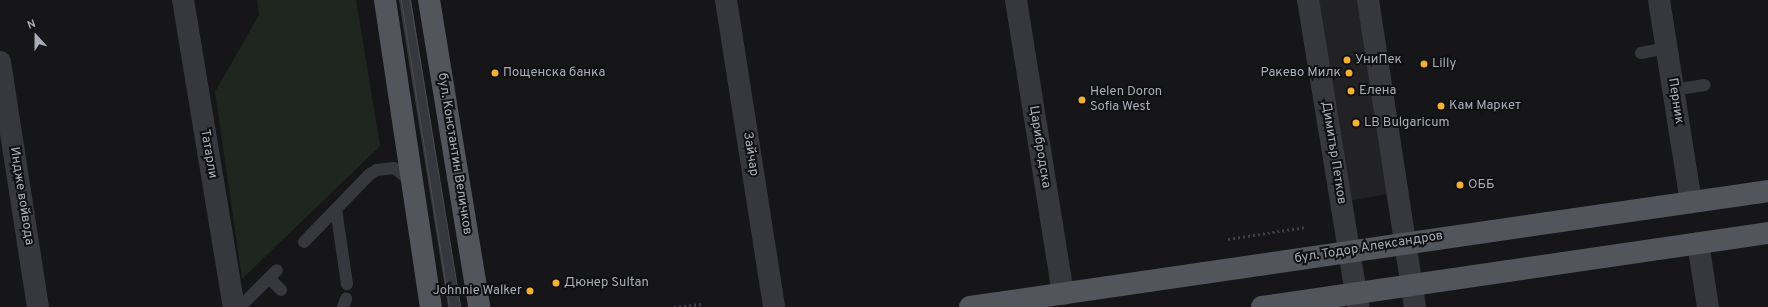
<!DOCTYPE html>
<meta charset="utf-8">
<style>
body{margin:0}
#map{position:relative;width:1768px;height:307px;overflow:hidden;background:#161618;font-family:Overpass,sans-serif}
div>[style]{position:absolute}
.built>*{inset:0;background:#222225}
.green>*{inset:0;background:#1e261f}
.path>*{height:2.5px;margin-top:-1.25px;transform-origin:0;background:repeating-linear-gradient(90deg,#3d3f44 0 2px,transparent 0 5px)}
.service>*{height:12px;margin:-6px;padding:0 6px;transform-origin:6px;border-radius:6px;background:#37383d}
.minor>*{height:22px;margin:-11px;padding:0 11px;transform-origin:11px;border-radius:11px;background:#37383d}
.primary>*{height:22px;margin:-11px;padding:0 11px;transform-origin:11px;border-radius:11px;background:#53555c}
.tram>*{height:1px;margin:-0.5px;padding:0 0.5px;transform-origin:0.5px;border-radius:0.5px;background:#4a4c52}
.dots>*{width:11px;height:11px;translate:-50% -50%;box-sizing:border-box;border:2px solid #111113;border-radius:50%}
span{translate:-50% -50%;white-space:nowrap;text-align:center;line-height:1.15;-webkit-text-stroke:4px #111113;paint-order:stroke}
.poi-label{font-size:13px;color:#a8adb8}
.left{translate:0 -50%;text-align:left}
.right{translate:-100% -50%;text-align:right}
.street-label{font-size:13px;color:#a8adb8}
.north{position:absolute;left:16px;top:16px;width:40px;height:40px;-webkit-text-stroke:3px #111113;paint-order:stroke;rotate:339deg;font-size:11px;font-weight:700;line-height:16px;text-align:center;color:#a8adb8}
.north::after{content:'';display:block;margin:auto;width:14px;height:18px;background:#a8adb8;clip-path:polygon(50% 0,100% 100%,50% 72%,0 100%)}
</style>
<div id="map">
<div class="built">
<i style="clip-path:polygon(1316px 0,1362px 0,1394px 193px,1348px 201px)"></i>
</div>
<div class="green">
<i style="clip-path:polygon(257px 0,356px 0,380px 146px,242px 279px,215px 92px,259px 15px)"></i>
</div>
<div class="path">
<i style="left:1228px;top:239px;width:79px;rotate:-8.7deg"></i>
<i style="left:674px;top:307px;width:28px;rotate:-6deg"></i>
</div>
<div class="service">
<i style="left:405px;top:0;width:311px;rotate:80.9deg"></i>
<i style="left:1641px;top:53px;width:26px;rotate:-11deg"></i>
<i style="left:1673px;top:90px;width:32px;rotate:-9deg"></i>
<i style="left:336px;top:209px;width:76px;rotate:81.7deg"></i>
<i style="left:304px;top:242px;width:95px;rotate:-45.9deg"></i>
<i style="left:370px;top:174px;width:8px;rotate:-30deg"></i>
<i style="left:377px;top:170px;width:17px;rotate:-7deg"></i>
<i style="left:394px;top:168px;width:20px;rotate:37deg"></i>
<i style="left:269px;top:278px;width:17px;rotate:45deg"></i>
<i style="left:240px;top:307px;width:52px;rotate:-45deg"></i>
<i style="left:343px;top:307px;width:9px;rotate:-69deg"></i>
</div>
<div class="minor">
<i style="left:183px;top:0;width:311px;rotate:80.6deg"></i>
<i style="left:726px;top:0;width:311px;rotate:81.1deg"></i>
<i style="left:1016px;top:0;width:298px;rotate:80.9deg"></i>
<i style="left:1308px;top:0;width:311px;rotate:80.7deg"></i>
<i style="left:1368px;top:0;width:311px;rotate:81.3deg"></i>
<i style="left:1659px;top:0;width:205px;rotate:81deg"></i>
<i style="left:0;top:62px;width:248px;rotate:81.2deg"></i>
<i style="left:1698px;top:243px;width:65px;rotate:81.1deg"></i>
</div>
<div class="primary">
<i style="left:385px;top:0;width:310px;rotate:81.5deg"></i>
<i style="left:429px;top:0;width:311px;rotate:80.7deg"></i>
<i style="left:970px;top:307px;width:806px;rotate:-8.27deg"></i>
<i style="left:1262px;top:307px;width:511px;rotate:-8.32deg"></i>
</div>
<div class="tram">
<i style="left:401px;top:0;width:311px;rotate:81.1deg"></i>
<i style="left:410px;top:0;width:311px;rotate:80.7deg"></i>
</div>
<div class="dots">
<i style="left:1347px;top:60px;background:#f2b134"></i>
<i style="left:1424px;top:64px;background:#f2b134"></i>
<i style="left:495px;top:73px;background:#f2b134"></i>
<i style="left:1349px;top:73px;background:#f2b134"></i>
<i style="left:1351px;top:91px;background:#f2b134"></i>
<i style="left:1082px;top:100px;background:#f2b134"></i>
<i style="left:1441px;top:106px;background:#f2b134"></i>
<i style="left:1356px;top:123px;background:#f2b134"></i>
<i style="left:1460px;top:185px;background:#f2b134"></i>
<i style="left:556px;top:283px;background:#f2b134"></i>
<i style="left:530px;top:291px;background:#f2b134"></i>
</div>
<div class="poi-label">
<span class="left" style="left:1355px;top:60px">УниПек</span>
<span class="left" style="left:1432px;top:64px">Lilly</span>
<span class="left" style="left:503px;top:73px">Пощенска банка</span>
<span class="right" style="left:1341px;top:73px">Ракево Милк</span>
<span class="left" style="left:1359px;top:91px">Елена</span>
<span class="left" style="left:1090px;top:100px">Helen Doron<br>Sofia West</span>
<span class="left" style="left:1449px;top:106px">Кам Маркет</span>
<span class="left" style="left:1364px;top:123px">LB Bulgaricum</span>
<span class="left" style="left:1468px;top:185px">ОББ</span>
<span class="left" style="left:564px;top:283px">Дюнер Sultan</span>
<span class="right" style="left:522px;top:291px">Johnnie Walker</span>
</div>
<div class="street-label">
<span style="left:1675px;top:101px;rotate:81deg">Перник</span>
<span style="left:1039px;top:147px;rotate:81deg">Царибродска</span>
<span style="left:1333px;top:153px;rotate:81deg">Димитър Петков</span>
<span style="left:208px;top:154px;rotate:80deg">Татарли</span>
<span style="left:454px;top:154px;rotate:81deg">бул. Константин Величков</span>
<span style="left:750px;top:154px;rotate:81deg">Зайчар</span>
<span style="left:21px;top:196px;rotate:81deg">Индже войвода</span>
<span style="left:1369px;top:248px;rotate:-9deg">бул. Тодор Александров</span>
</div>
<div class="north">N</div>
</div>
